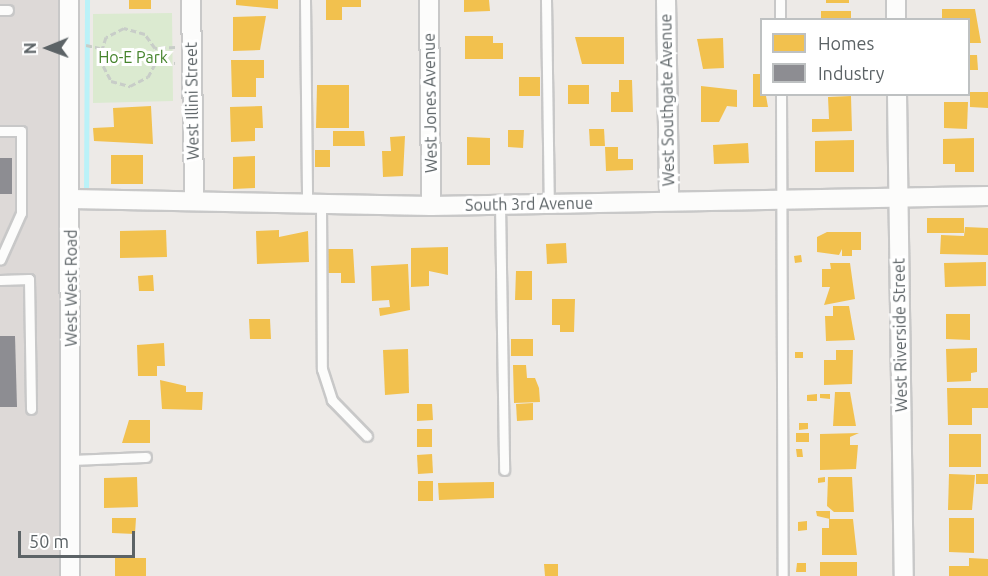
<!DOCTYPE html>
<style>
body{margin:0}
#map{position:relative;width:988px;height:576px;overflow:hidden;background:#edeae7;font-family:Ubuntu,sans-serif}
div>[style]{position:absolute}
.industrial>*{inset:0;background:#ddd9d7}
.green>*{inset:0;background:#dbead0}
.homes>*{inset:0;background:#f2c14e}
.industry>*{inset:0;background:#8d8d92}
.stream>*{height:4.5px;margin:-2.25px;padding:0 2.25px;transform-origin:2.25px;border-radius:2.25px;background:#baf2f8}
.path>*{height:3px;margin-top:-1.5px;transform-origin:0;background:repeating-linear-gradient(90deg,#c8cdc8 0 6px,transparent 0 9px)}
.roads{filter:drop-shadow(2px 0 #c8c8c8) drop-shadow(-2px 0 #c8c8c8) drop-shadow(0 2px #c8c8c8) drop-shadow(0 -2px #c8c8c8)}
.lane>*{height:9px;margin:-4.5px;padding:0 4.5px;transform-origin:4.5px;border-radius:4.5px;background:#fcfcfb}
.street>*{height:18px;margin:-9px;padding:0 9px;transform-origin:9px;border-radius:9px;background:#fcfcfb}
span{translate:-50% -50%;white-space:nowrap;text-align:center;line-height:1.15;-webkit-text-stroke:6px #fff;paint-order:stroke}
.park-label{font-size:16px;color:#45842c}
.street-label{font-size:16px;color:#5c6366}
.legend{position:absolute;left:760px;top:18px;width:210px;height:78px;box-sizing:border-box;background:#fff;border:2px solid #bec1c2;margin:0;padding:8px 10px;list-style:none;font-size:18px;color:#5c6366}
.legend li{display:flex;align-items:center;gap:12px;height:30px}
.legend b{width:30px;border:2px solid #bec1c2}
.north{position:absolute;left:18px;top:18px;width:60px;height:60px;-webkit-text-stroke:4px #fff;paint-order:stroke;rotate:269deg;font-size:16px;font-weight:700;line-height:24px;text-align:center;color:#5c6366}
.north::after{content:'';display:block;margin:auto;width:21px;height:27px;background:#5c6366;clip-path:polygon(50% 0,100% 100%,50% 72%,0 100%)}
.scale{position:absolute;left:18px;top:531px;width:117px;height:27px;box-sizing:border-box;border:3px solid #5c6366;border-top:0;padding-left:8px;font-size:18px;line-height:21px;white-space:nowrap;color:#5c6366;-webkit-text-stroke:4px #fff;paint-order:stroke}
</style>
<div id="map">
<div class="industrial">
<i style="clip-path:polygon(0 0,58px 0,61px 576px,0 576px)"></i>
</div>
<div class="green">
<i style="clip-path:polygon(172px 13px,173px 101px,93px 103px,93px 14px)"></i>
</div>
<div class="homes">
<i style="clip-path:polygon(129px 0,151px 0,151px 9px,129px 9px)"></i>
<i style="clip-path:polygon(236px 0,278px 0,278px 9px,236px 5px)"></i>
<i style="clip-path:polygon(326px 0,361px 0,361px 7px,342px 7px,342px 20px,326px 20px)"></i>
<i style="clip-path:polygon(464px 0,489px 0,490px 11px,464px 12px)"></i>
<i style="clip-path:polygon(826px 0,849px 0,849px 3px,826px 3px)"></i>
<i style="clip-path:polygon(942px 9px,975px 9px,981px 43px,968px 43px,968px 20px,942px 20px)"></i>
<i style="clip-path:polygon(821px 11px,851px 11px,851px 20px,821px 20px)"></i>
<i style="clip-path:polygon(266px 16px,260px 50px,233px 51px,233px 17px)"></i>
<i style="clip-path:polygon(465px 36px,493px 36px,493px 43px,503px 43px,503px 59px,465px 59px)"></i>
<i style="clip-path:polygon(575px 37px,624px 37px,624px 64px,582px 64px)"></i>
<i style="clip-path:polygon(723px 38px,724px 68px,703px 69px,697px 39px)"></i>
<i style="clip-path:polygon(968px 55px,977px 55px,978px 70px,968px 70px)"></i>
<i style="clip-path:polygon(231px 60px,264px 60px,264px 78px,256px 78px,256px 97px,232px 97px)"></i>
<i style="clip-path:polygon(753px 74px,762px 74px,768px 107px,753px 107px)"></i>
<i style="clip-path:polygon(519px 77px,540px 77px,540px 96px,519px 96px)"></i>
<i style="clip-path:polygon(619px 80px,632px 80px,633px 112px,611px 112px,611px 92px,619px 92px)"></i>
<i style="clip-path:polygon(317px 85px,349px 85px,349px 128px,316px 128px)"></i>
<i style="clip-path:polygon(568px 85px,589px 85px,589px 104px,568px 104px)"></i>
<i style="clip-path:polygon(701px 86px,737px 90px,737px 107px,727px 106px,719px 122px,701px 122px)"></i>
<i style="clip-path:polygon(970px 92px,988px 92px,988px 108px,970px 107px)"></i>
<i style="clip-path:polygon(851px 96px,852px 131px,812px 132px,812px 119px,829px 119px,828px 97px)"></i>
<i style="clip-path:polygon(944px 102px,968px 102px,967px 129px,944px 128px)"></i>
<i style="clip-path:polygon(151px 106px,153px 144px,94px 141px,93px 128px,114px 127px,113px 108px)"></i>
<i style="clip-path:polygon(262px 106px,263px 128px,255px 128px,255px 141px,231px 142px,230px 107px)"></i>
<i style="clip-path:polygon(589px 129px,604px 129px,605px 146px,590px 146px)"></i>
<i style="clip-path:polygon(508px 130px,524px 130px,523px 148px,508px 147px)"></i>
<i style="clip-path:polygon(333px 131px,364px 131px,365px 146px,333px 146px)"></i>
<i style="clip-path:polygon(405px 136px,403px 176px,383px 177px,382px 151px,391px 151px,390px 137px)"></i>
<i style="clip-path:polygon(467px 137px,490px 138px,490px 165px,467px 165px)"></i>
<i style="clip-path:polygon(974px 138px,974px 172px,955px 172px,955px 164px,943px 164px,943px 139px)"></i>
<i style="clip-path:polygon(854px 140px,854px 172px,815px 172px,815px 141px)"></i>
<i style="clip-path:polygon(748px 143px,749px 163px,714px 164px,713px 145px)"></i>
<i style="clip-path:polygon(605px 147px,618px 147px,618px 159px,633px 159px,633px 170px,606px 171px)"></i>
<i style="clip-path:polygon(315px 150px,330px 150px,330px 167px,315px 167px)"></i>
<i style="clip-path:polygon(111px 155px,143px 155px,143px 184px,111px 184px)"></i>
<i style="clip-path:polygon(255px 156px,255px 188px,233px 189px,233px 157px)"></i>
<i style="clip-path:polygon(927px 218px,964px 218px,964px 233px,927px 233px)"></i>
<i style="clip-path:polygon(965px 227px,988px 228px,988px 255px,940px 254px,941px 235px,964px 236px)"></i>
<i style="clip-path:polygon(166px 230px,167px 257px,120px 258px,120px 231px)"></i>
<i style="clip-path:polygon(279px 230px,279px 237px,308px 231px,309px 262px,257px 264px,256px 231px)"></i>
<i style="clip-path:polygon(827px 232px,861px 232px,861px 250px,852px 250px,852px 256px,842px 256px,842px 249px,839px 255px,817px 252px,817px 237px)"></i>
<i style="clip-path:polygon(566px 243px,567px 263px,547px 264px,546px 244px)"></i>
<i style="clip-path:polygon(448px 247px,448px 275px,429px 271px,429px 286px,411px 287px,411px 248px)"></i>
<i style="clip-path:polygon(327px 249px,353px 249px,355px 283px,341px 283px,341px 273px,328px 273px)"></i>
<i style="clip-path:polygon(801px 255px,802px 262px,795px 263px,794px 256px)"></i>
<i style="clip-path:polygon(986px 262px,986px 286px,945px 287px,944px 263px)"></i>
<i style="clip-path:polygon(830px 263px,850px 263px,855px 299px,824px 305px,830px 287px,822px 287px,822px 269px,831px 269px)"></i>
<i style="clip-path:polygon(408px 264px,410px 310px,380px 316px,379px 308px,390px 307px,389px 300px,372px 301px,371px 266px)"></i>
<i style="clip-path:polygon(516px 271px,532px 271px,532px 300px,515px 300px)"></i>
<i style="clip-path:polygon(153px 275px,154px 291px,139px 291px,138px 276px)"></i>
<i style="clip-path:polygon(552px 299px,575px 299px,574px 332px,560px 332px,560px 325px,552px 325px)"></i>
<i style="clip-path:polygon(833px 306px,849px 306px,855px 340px,826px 341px,825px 316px,833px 316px)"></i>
<i style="clip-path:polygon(946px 314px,970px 314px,970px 340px,946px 339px)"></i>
<i style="clip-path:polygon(249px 319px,270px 319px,271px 339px,250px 339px)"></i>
<i style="clip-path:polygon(511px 339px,533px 339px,533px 356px,511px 356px)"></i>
<i style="clip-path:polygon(164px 343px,165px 366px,157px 366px,157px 376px,138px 376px,137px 345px)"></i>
<i style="clip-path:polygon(977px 348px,977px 372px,971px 373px,971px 381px,947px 382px,946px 349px)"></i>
<i style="clip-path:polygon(408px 349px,409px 393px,385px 395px,383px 350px)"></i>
<i style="clip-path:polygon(836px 350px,853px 350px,852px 384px,824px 385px,824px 360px,836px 360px)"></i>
<i style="clip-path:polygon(795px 352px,803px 352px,803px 358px,795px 358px)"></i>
<i style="clip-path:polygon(513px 365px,526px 365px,527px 378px,535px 378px,539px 388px,540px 402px,514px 403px)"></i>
<i style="clip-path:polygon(160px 380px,186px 386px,186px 392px,203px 392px,202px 410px,162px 409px)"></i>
<i style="clip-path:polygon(947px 388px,988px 388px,988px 408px,972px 408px,972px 425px,948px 425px)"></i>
<i style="clip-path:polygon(835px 392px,850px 392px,856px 426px,833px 426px)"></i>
<i style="clip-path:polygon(817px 394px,817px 401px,807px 401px,807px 395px)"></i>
<i style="clip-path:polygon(820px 394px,830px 394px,830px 399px,820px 398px)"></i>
<i style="clip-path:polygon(533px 403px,533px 420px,517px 421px,516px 404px)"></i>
<i style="clip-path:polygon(417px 404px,432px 404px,433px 420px,417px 421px)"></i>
<i style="clip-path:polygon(129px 420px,150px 420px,150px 443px,122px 443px)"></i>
<i style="clip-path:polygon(799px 423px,808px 423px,808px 429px,799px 430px)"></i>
<i style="clip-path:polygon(417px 429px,432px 429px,432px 447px,417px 447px)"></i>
<i style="clip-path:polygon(796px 433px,809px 433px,809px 442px,796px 442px)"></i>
<i style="clip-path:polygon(859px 433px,850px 437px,850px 445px,858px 445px,856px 469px,820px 470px,820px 434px)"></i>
<i style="clip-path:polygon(949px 434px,981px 434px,981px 467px,949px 467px)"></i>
<i style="clip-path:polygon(796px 449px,802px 449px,803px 457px,797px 457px)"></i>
<i style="clip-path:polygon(432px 454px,433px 473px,418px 474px,417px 455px)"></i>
<i style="clip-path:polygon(949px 474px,975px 475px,972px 510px,948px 510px)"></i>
<i style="clip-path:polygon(976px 474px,988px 474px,988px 484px,976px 484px)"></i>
<i style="clip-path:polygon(137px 477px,138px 507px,104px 508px,104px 478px)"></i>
<i style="clip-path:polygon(825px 477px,825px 482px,818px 483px,818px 478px)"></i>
<i style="clip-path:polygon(828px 477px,852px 477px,854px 512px,834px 512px,827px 506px)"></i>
<i style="clip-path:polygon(418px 481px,433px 481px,433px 501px,418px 501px)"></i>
<i style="clip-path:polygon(494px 482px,494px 498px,439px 500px,438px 483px)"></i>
<i style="clip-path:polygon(816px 511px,830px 511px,830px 519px,817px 516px)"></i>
<i style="clip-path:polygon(112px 518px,136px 518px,135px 534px,112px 533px)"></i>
<i style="clip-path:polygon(949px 518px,974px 518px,974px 553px,949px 552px)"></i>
<i style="clip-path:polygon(829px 519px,853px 519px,857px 555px,822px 555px,822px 528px,829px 528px)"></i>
<i style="clip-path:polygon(807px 521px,807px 530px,798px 531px,798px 522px)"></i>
<i style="clip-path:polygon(115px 558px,146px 558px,146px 576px,115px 576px)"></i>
<i style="clip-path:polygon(969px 558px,988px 559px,988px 576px,949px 576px,949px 566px,969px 566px)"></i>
<i style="clip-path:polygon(820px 562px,857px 562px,857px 576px,820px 576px)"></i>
<i style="clip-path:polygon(797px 563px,806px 563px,806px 572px,796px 572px)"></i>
<i style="clip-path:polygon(544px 564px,558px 564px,558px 576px,545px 576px)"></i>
</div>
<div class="industry">
<i style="clip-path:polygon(0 158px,12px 158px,12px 194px,0 194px)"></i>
<i style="clip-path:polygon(0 336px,15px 336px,17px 407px,0 407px)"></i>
</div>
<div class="stream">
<i style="left:86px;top:196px;width:196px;rotate:-89.7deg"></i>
</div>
<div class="path">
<i style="left:86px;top:45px;width:14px;rotate:12deg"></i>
<i style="left:175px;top:47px;width:20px;rotate:177deg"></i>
<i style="left:155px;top:48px;width:17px;rotate:-126deg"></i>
<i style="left:145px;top:34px;width:22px;rotate:-164deg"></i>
<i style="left:124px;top:28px;width:20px;rotate:153deg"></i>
<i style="left:106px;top:37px;width:22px;rotate:108deg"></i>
<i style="left:99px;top:58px;width:26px;rotate:62deg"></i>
<i style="left:111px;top:81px;width:20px;rotate:15deg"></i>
<i style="left:130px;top:86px;width:20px;rotate:-27deg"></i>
<i style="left:148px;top:77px;width:17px;rotate:-62deg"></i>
<i style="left:156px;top:62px;width:19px;rotate:3deg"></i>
</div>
<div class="roads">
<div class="lane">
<i style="left:305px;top:0;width:204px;rotate:89.4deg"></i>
<i style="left:546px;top:0;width:203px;rotate:89.2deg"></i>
<i style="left:780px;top:0;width:20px;rotate:90deg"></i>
<i style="left:0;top:10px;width:8px"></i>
<i style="left:781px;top:94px;width:482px;rotate:89.8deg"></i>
<i style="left:0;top:131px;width:21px"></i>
<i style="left:21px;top:131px;width:82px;rotate:90deg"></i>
<i style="left:21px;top:213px;width:51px;rotate:114.1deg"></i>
<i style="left:321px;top:204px;width:165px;rotate:89.7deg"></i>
<i style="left:322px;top:369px;width:33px;rotate:72deg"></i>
<i style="left:332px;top:400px;width:50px;rotate:45.8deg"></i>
<i style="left:500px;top:204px;width:266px;rotate:89.1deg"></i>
<i style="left:0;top:280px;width:29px;rotate:-2deg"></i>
<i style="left:29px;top:279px;width:130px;rotate:89.1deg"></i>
<i style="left:70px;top:460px;width:76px;rotate:-2.3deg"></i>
</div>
<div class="street">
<i style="left:69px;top:0;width:576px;rotate:89.9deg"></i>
<i style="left:191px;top:0;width:201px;rotate:89.1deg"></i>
<i style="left:429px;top:0;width:206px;rotate:89.4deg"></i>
<i style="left:666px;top:0;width:201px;rotate:89.1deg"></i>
<i style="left:896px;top:0;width:20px;rotate:90deg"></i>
<i style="left:897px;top:94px;width:482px;rotate:89.2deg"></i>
<i style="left:71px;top:199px;width:360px;rotate:1.1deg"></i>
<i style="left:431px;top:206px;width:557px;rotate:-1.03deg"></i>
</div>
</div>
<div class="park-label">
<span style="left:133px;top:57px">Ho-E Park</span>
</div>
<div class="street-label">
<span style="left:667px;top:100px;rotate:-91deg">West Southgate Avenue</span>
<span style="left:192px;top:101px;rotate:-91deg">West Illini Street</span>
<span style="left:430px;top:103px;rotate:-91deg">West Jones Avenue</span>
<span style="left:529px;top:204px;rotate:-1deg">South 3rd Avenue</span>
<span style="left:71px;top:288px;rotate:-90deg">West West Road</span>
<span style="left:900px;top:335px;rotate:-91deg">West Riverside Street</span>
</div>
<ul class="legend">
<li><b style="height:16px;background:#f2c14e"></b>Homes</li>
<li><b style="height:16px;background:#8d8d92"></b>Industry</li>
</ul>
<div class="north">N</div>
<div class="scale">50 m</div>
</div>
